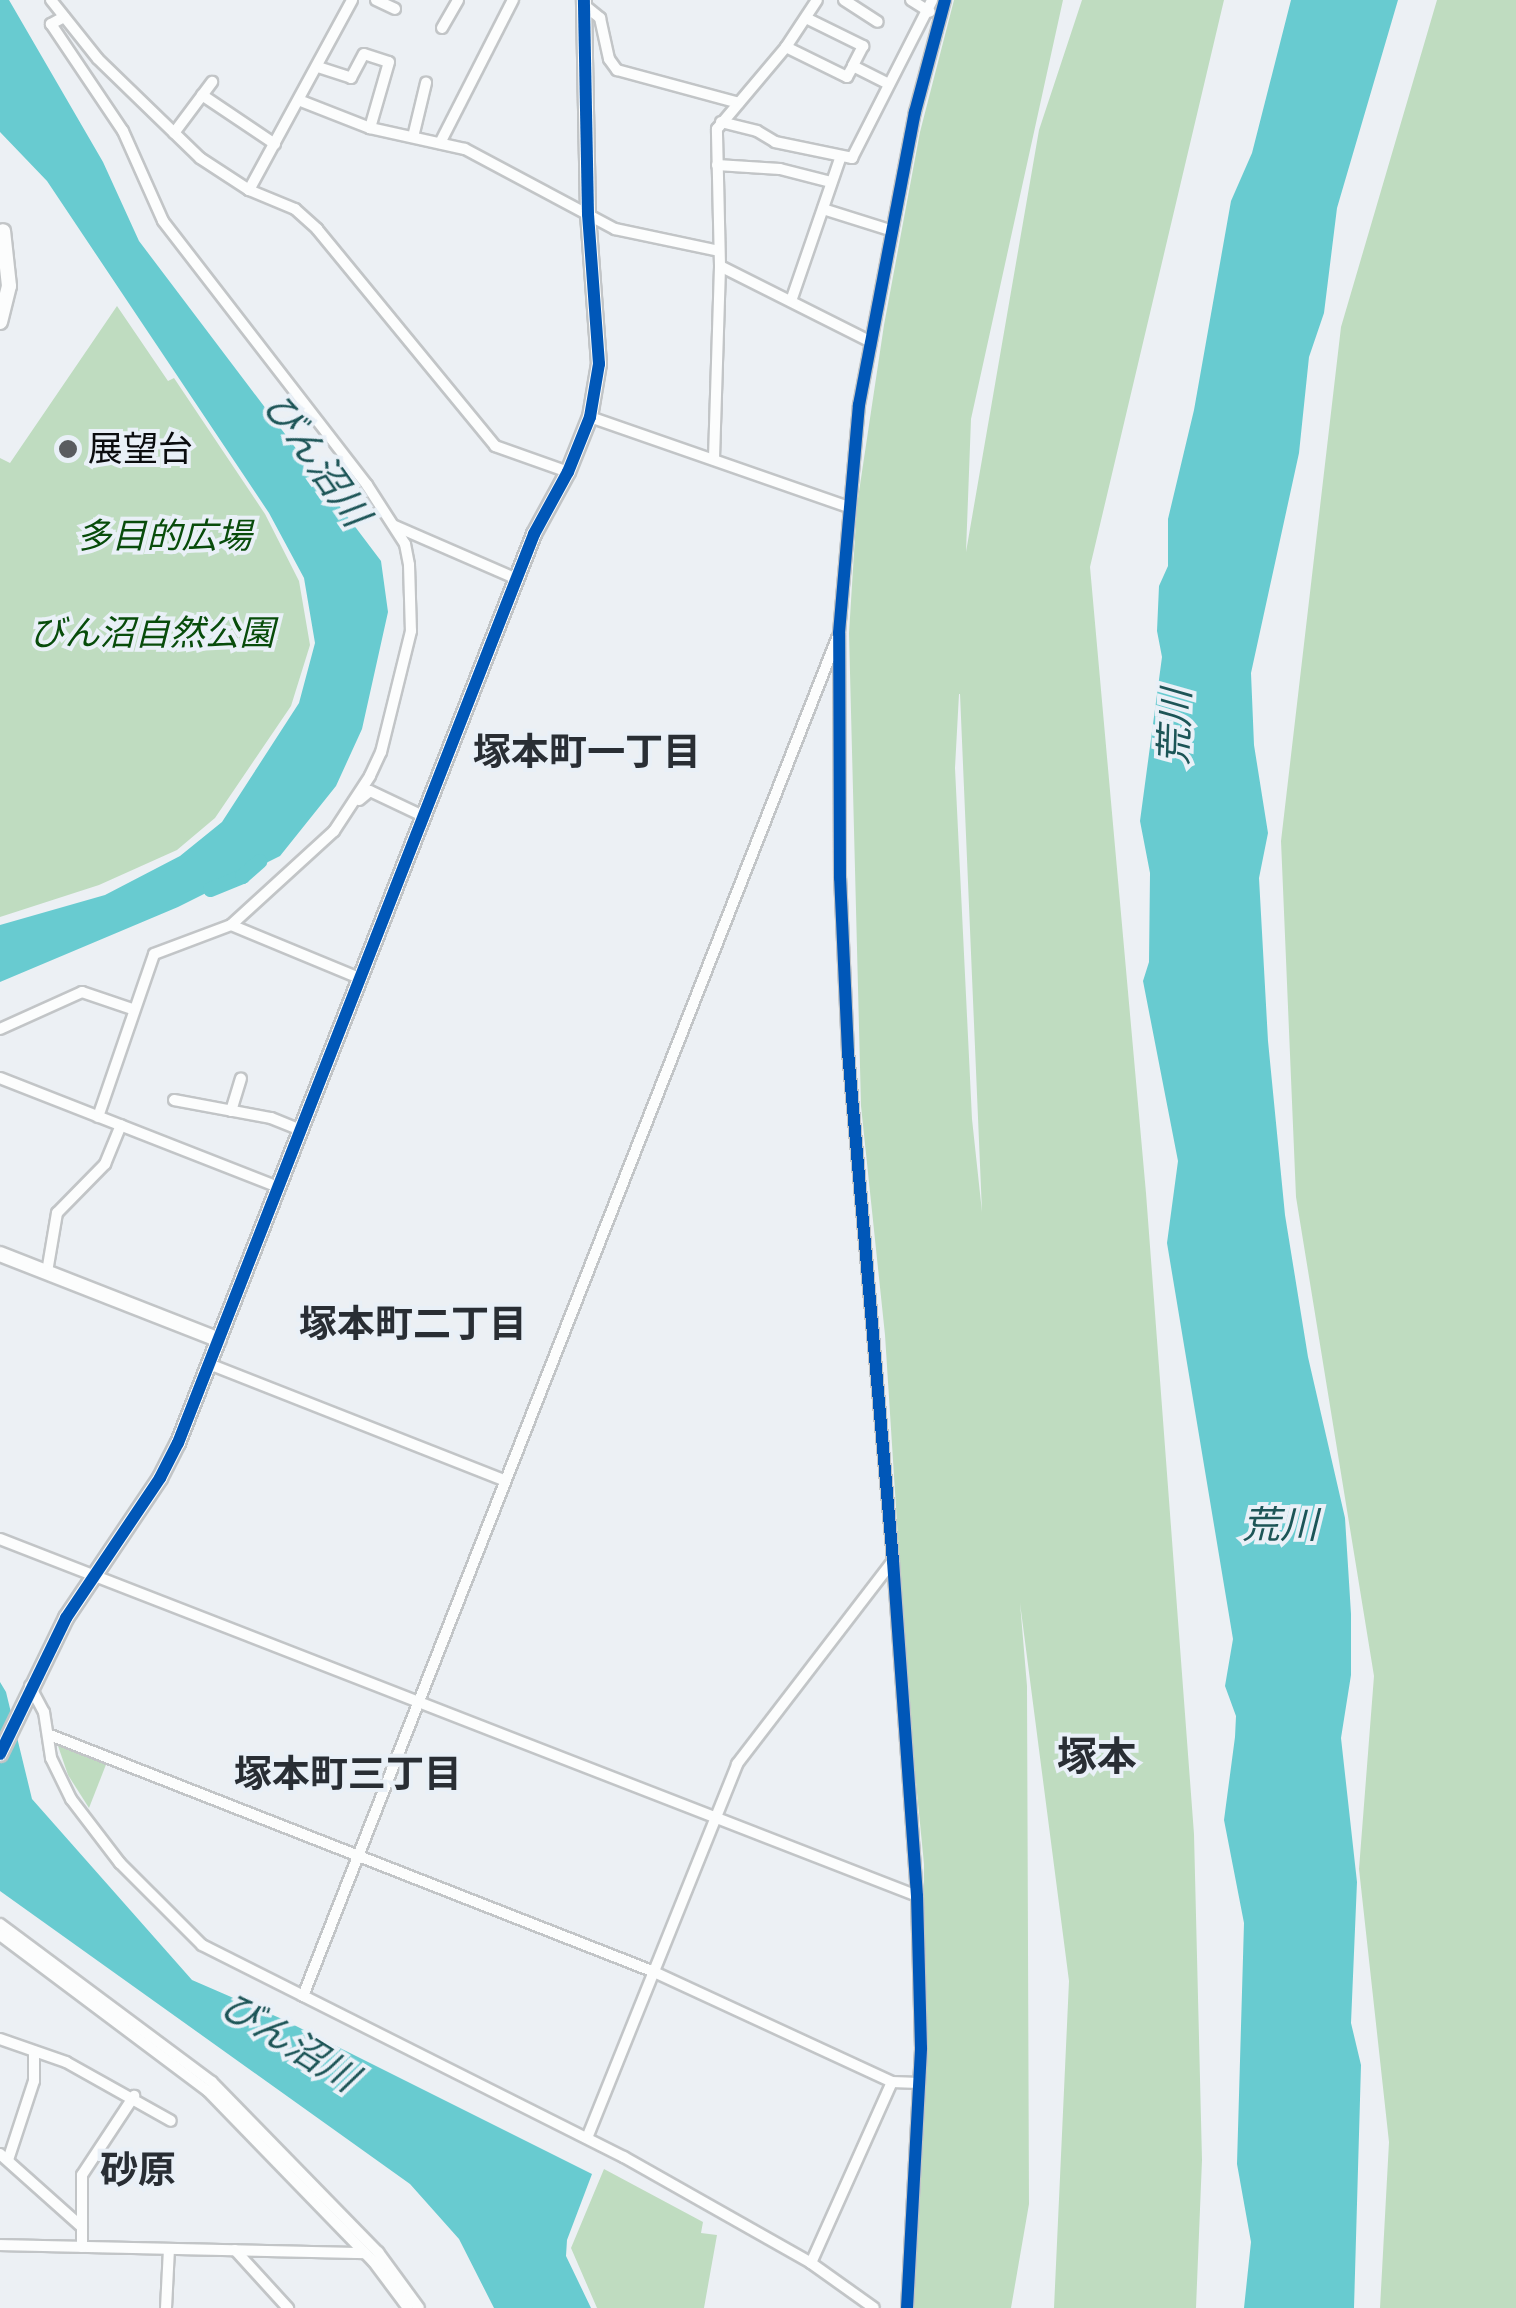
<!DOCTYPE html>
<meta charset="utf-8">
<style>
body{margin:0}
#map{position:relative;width:1516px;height:2308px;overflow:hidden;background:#ecf0f4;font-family:Bitter,"Noto Sans JP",serif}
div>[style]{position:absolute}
.green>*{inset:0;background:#bfdcc0}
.water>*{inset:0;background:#68cbd0}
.river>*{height:15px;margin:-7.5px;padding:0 7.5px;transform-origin:7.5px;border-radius:7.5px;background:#68cbd0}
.roads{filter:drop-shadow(2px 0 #c2c5c7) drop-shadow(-2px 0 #c2c5c7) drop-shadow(0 2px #c2c5c7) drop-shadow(0 -2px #c2c5c7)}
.street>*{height:10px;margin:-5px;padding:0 5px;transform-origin:5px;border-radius:5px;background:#fcfdfd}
.secondary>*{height:14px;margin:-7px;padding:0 7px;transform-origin:7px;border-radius:7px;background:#fcfdfd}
.cycleway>*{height:12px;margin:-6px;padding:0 6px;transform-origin:6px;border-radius:6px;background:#0057b8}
.dots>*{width:28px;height:28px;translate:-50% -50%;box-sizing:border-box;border:5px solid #e9f0f7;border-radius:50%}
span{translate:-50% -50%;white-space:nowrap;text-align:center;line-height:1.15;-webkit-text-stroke:8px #e9f0f7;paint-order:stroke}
.poi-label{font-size:35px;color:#0b0d0f}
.left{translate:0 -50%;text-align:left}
.park-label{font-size:35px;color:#084c0b;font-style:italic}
.water-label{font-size:38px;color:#1d5557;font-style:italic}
.neighbourhood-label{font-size:38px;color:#292e34;font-weight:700}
.quarter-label{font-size:40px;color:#292e34;font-weight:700}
</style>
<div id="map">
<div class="green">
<i style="clip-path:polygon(evenodd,954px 0,1063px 0,971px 419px,966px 552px,1039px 130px,1082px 0,1224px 0,1090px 567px,1146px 1193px,1194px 1834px,1202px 2160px,1196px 2308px,1054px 2308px,1069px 1981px,1020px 1603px,1027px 1686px,1029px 2204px,1011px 2308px,911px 2308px,922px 2153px,924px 1864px,909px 1711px,885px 1335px,861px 1106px,849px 633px,857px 505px,884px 325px,920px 132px,954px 0,959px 694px,960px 694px,982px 1212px,972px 1119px,955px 768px,959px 694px)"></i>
<i style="clip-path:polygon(1437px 0,1516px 0,1516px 2308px,1380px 2308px,1389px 2142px,1359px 1869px,1374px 1676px,1296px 1197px,1281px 841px,1341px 327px)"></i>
<i style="clip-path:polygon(117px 306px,168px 381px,174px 378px,265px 514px,299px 581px,310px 645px,291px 706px,215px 818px,177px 850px,99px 885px,0 917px,0 458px,10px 463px)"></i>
<i style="clip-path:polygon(57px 1743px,107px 1762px,89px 1808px,68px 1775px)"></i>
<i style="clip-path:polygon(604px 2169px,703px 2222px,701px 2233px,717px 2235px,704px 2308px,597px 2308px,571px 2248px)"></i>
</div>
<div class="water">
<i style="clip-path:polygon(0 0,9px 0,103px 162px,139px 241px,381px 561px,388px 612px,362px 729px,336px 786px,280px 856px,178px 907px,0 982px,0 925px,105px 895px,180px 856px,222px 822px,299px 703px,315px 643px,304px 578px,269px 513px,47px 181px,0 132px)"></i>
<i style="clip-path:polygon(1291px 0,1398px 0,1337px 208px,1324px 313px,1309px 357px,1299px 453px,1251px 673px,1254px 745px,1268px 833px,1259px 878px,1268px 1041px,1285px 1215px,1308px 1357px,1345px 1518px,1351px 1614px,1351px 1675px,1341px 1738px,1357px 1882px,1351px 2023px,1361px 2065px,1354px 2308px,1244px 2308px,1251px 2242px,1237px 2164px,1244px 1923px,1224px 1820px,1235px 1737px,1236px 1716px,1225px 1686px,1233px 1639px,1167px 1243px,1178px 1161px,1143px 981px,1149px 962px,1150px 873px,1140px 821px,1162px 657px,1157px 631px,1159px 586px,1168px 566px,1168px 519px,1194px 410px,1231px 201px,1252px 153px)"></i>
<i style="clip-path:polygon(0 1682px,6px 1692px,32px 1799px,192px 1980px,282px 2019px,592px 2174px,567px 2240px,566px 2256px,591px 2308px,494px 2308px,459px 2239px,410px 2184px,0 1891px)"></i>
</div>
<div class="river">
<i style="left:210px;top:889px;width:35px;rotate:-22deg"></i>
<i style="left:242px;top:876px;width:23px;rotate:-41deg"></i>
</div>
<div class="roads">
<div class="street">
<i style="left:51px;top:0;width:75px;rotate:51.5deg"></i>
<i style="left:98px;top:59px;width:142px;rotate:44.1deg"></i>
<i style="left:200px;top:158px;width:59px;rotate:33.1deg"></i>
<i style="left:249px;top:190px;width:50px;rotate:22.4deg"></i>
<i style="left:295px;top:209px;width:30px;rotate:42deg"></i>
<i style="left:317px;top:229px;width:281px;rotate:50.6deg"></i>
<i style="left:495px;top:446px;width:77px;rotate:19.6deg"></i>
<i style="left:376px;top:0;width:21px;rotate:25deg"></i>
<i style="left:844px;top:0;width:40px;rotate:32.9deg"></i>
<i style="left:911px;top:0;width:22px;rotate:32deg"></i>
<i style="left:584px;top:5px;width:21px;rotate:39deg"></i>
<i style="left:600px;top:18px;width:42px;rotate:77.6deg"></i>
<i style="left:609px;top:59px;width:14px;rotate:54deg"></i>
<i style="left:617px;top:70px;width:126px;rotate:15.1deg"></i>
<i style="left:64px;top:17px;width:15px;rotate:152deg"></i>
<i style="left:51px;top:24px;width:129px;rotate:56.1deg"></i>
<i style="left:123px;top:131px;width:98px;rotate:66deg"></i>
<i style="left:163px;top:221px;width:334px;rotate:52.3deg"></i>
<i style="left:367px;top:485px;width:70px;rotate:57.2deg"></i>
<i style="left:405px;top:544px;width:21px;rotate:79deg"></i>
<i style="left:409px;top:565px;width:66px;rotate:88.3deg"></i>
<i style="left:411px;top:631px;width:125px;rotate:103.9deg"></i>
<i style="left:381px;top:752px;width:26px;rotate:115deg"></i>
<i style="left:370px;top:776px;width:66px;rotate:123.2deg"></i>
<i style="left:334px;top:831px;width:139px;rotate:137.6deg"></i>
<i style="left:806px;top:18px;width:64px;rotate:26.2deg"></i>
<i style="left:863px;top:46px;width:22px;rotate:117deg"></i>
<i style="left:853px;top:66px;width:40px;rotate:26.6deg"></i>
<i style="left:442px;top:28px;width:32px;rotate:-60deg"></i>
<i style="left:786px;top:47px;width:68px;rotate:26.2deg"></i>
<i style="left:847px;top:77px;width:13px;rotate:-61deg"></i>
<i style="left:318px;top:67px;width:35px;rotate:18deg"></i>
<i style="left:351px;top:78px;width:27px;rotate:-62deg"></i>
<i style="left:364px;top:54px;width:26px;rotate:18deg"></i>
<i style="left:389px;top:62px;width:69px;rotate:106.1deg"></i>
<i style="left:202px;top:95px;width:88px;rotate:33.9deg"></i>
<i style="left:301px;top:101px;width:74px;rotate:21.4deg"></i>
<i style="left:370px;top:128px;width:97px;rotate:12.5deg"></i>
<i style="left:465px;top:149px;width:170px;rotate:28.1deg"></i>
<i style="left:615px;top:229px;width:106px;rotate:11.9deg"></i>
<i style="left:721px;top:122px;width:37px;rotate:14deg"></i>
<i style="left:757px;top:131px;width:21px;rotate:31deg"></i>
<i style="left:775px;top:142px;width:79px;rotate:11.7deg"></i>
<i style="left:852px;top:158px;width:177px;rotate:-63.1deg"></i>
<i style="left:174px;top:133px;width:64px;rotate:-53.3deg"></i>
<i style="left:413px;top:137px;width:56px;rotate:-76.5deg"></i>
<i style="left:440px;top:143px;width:161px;rotate:-63deg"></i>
<i style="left:717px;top:165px;width:63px;rotate:3.6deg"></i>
<i style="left:780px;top:169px;width:53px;rotate:14.3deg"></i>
<i style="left:249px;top:190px;width:216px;rotate:-61.5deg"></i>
<i style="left:823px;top:209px;width:70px;rotate:17.4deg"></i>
<i style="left:720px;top:266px;width:167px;rotate:26.7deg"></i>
<i style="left:791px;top:301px;width:153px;rotate:-71deg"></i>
<i style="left:590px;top:417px;width:273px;rotate:19.2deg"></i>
<i style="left:714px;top:458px;width:192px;rotate:-88.2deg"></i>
<i style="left:720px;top:266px;width:137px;rotate:-91.3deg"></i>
<i style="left:717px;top:129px;width:107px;rotate:-49.9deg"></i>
<i style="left:786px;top:47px;width:56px;rotate:-56.6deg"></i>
<i style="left:395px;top:526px;width:133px;rotate:23.5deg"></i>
<i style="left:359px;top:800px;width:14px;rotate:-39deg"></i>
<i style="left:370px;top:791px;width:59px;rotate:25.3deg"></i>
<i style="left:0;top:1029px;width:90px;rotate:-24.3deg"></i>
<i style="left:82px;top:992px;width:53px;rotate:18.8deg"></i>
<i style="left:0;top:1078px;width:299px;rotate:21.4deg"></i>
<i style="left:174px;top:1100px;width:99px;rotate:10.5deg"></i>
<i style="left:271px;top:1118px;width:31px;rotate:22deg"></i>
<i style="left:231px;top:1111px;width:34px;rotate:-73deg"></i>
<i style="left:98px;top:1117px;width:172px;rotate:-71deg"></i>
<i style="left:154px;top:954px;width:82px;rotate:-20.6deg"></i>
<i style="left:231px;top:925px;width:139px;rotate:22.5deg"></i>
<i style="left:47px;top:1272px;width:60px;rotate:-80.4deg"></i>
<i style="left:57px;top:1213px;width:69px;rotate:-45.6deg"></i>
<i style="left:105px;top:1164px;width:42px;rotate:-67.7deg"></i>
<i style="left:209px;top:1364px;width:317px;rotate:21.5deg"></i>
<i style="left:0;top:1539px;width:984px;rotate:21.27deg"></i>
<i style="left:30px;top:1686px;width:30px;rotate:62deg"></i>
<i style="left:44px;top:1712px;width:47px;rotate:81.3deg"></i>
<i style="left:51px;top:1758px;width:46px;rotate:64deg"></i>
<i style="left:71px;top:1799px;width:81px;rotate:52.6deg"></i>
<i style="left:120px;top:1863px;width:116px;rotate:45deg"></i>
<i style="left:202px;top:1945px;width:472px;rotate:26.7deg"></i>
<i style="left:624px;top:2157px;width:215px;rotate:29.5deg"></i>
<i style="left:811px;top:2263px;width:77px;rotate:35.5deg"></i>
<i style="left:50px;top:1735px;width:647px;rotate:21.41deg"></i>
<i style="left:652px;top:1971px;width:264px;rotate:24.8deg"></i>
<i style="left:892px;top:2082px;width:27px;rotate:2deg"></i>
<i style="left:0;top:1924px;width:264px;rotate:36.7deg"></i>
<i style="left:212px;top:2082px;width:238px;rotate:45.7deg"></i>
<i style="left:378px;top:2252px;width:69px;rotate:53.8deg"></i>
<i style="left:0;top:1935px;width:260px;rotate:36.9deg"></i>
<i style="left:208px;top:2091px;width:237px;rotate:45.9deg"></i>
<i style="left:373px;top:2261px;width:59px;rotate:53.3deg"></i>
<i style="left:303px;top:1996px;width:1459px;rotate:-68.53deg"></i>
<i style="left:0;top:2039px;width:70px;rotate:19.2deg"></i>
<i style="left:66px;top:2062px;width:120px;rotate:29.3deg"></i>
<i style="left:587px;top:2138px;width:403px;rotate:-68.1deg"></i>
<i style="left:737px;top:1764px;width:256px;rotate:-52.5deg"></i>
<i style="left:0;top:2154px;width:110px;rotate:41.7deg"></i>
<i style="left:8px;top:2160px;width:83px;rotate:-71.8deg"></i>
<i style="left:34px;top:2081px;width:29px;rotate:-90deg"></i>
<i style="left:0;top:2245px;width:363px;rotate:1.3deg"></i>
<i style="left:82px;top:2247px;width:72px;rotate:-90deg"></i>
<i style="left:82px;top:2175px;width:95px;rotate:-56.6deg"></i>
<i style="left:235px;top:2250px;width:79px;rotate:47.6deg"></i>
<i style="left:811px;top:2263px;width:198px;rotate:-65.9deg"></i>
<i style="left:166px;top:2308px;width:59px;rotate:-87.1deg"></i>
<i style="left:907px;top:2308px;width:260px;rotate:-86.9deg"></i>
<i style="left:921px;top:2048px;width:152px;rotate:-91.5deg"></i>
<i style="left:917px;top:1896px;width:336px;rotate:-94.1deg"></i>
<i style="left:893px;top:1561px;width:511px;rotate:-95.05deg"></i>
<i style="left:848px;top:1052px;width:174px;rotate:-92.6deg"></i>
<i style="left:840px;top:878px;width:245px;rotate:-90.2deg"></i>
<i style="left:839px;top:633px;width:229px;rotate:-85deg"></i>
<i style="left:859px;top:405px;width:298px;rotate:-79.2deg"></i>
<i style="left:915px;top:112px;width:116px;rotate:-75deg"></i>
</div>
<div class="secondary">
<i style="left:0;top:322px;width:37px;rotate:-76deg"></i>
<i style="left:9px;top:286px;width:55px;rotate:-96.2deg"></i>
<i style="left:0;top:1254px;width:235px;rotate:21.4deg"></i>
<i style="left:0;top:1754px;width:151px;rotate:-64.1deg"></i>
<i style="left:66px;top:1618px;width:169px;rotate:-56.1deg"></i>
<i style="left:160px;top:1478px;width:39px;rotate:-63deg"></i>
<i style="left:178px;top:1443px;width:976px;rotate:-68.61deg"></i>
<i style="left:534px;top:534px;width:71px;rotate:-61.3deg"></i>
<i style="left:568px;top:472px;width:59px;rotate:-68.2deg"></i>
<i style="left:590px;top:417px;width:54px;rotate:-80.4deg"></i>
<i style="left:599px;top:364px;width:150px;rotate:-94.2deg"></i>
<i style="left:588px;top:214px;width:214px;rotate:-91.1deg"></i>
</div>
</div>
<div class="cycleway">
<i style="left:0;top:1754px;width:151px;rotate:-64.1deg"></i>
<i style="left:66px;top:1618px;width:169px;rotate:-56.1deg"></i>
<i style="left:160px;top:1478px;width:39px;rotate:-63deg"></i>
<i style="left:178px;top:1443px;width:976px;rotate:-68.61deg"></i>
<i style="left:534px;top:534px;width:71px;rotate:-61.3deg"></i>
<i style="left:568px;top:472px;width:59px;rotate:-68.2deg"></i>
<i style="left:590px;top:417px;width:54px;rotate:-80.4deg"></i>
<i style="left:599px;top:364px;width:150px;rotate:-94.2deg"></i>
<i style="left:588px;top:214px;width:214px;rotate:-91.1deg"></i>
<i style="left:907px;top:2308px;width:260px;rotate:-86.9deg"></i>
<i style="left:921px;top:2048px;width:152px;rotate:-91.5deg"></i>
<i style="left:917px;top:1896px;width:336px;rotate:-94.1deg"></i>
<i style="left:893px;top:1561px;width:511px;rotate:-95.05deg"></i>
<i style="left:848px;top:1052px;width:174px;rotate:-92.6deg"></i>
<i style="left:840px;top:878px;width:245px;rotate:-90.2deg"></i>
<i style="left:839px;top:633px;width:229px;rotate:-85deg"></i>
<i style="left:859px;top:405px;width:298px;rotate:-79.2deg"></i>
<i style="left:915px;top:112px;width:116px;rotate:-75deg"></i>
</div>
<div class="dots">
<i style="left:68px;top:449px;background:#5a5c5f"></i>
</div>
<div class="poi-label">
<span class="left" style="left:88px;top:449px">展望台</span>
</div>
<div class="park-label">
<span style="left:164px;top:536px">多目的広場</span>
<span style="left:152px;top:633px">びん沼自然公園</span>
</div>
<div class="water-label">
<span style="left:316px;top:460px;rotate:55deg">びん沼川</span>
<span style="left:1176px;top:727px;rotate:-88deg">荒川</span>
<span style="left:1280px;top:1526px">荒川</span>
<span style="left:289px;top:2042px;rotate:32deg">びん沼川</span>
</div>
<div class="neighbourhood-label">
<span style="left:587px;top:753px">塚本町一丁目</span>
<span style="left:413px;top:1325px">塚本町二丁目</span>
<span style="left:348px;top:1775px">塚本町三丁目</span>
<span style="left:138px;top:2171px">砂原</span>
</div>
<div class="quarter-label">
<span style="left:1097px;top:1757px">塚本</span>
</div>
</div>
